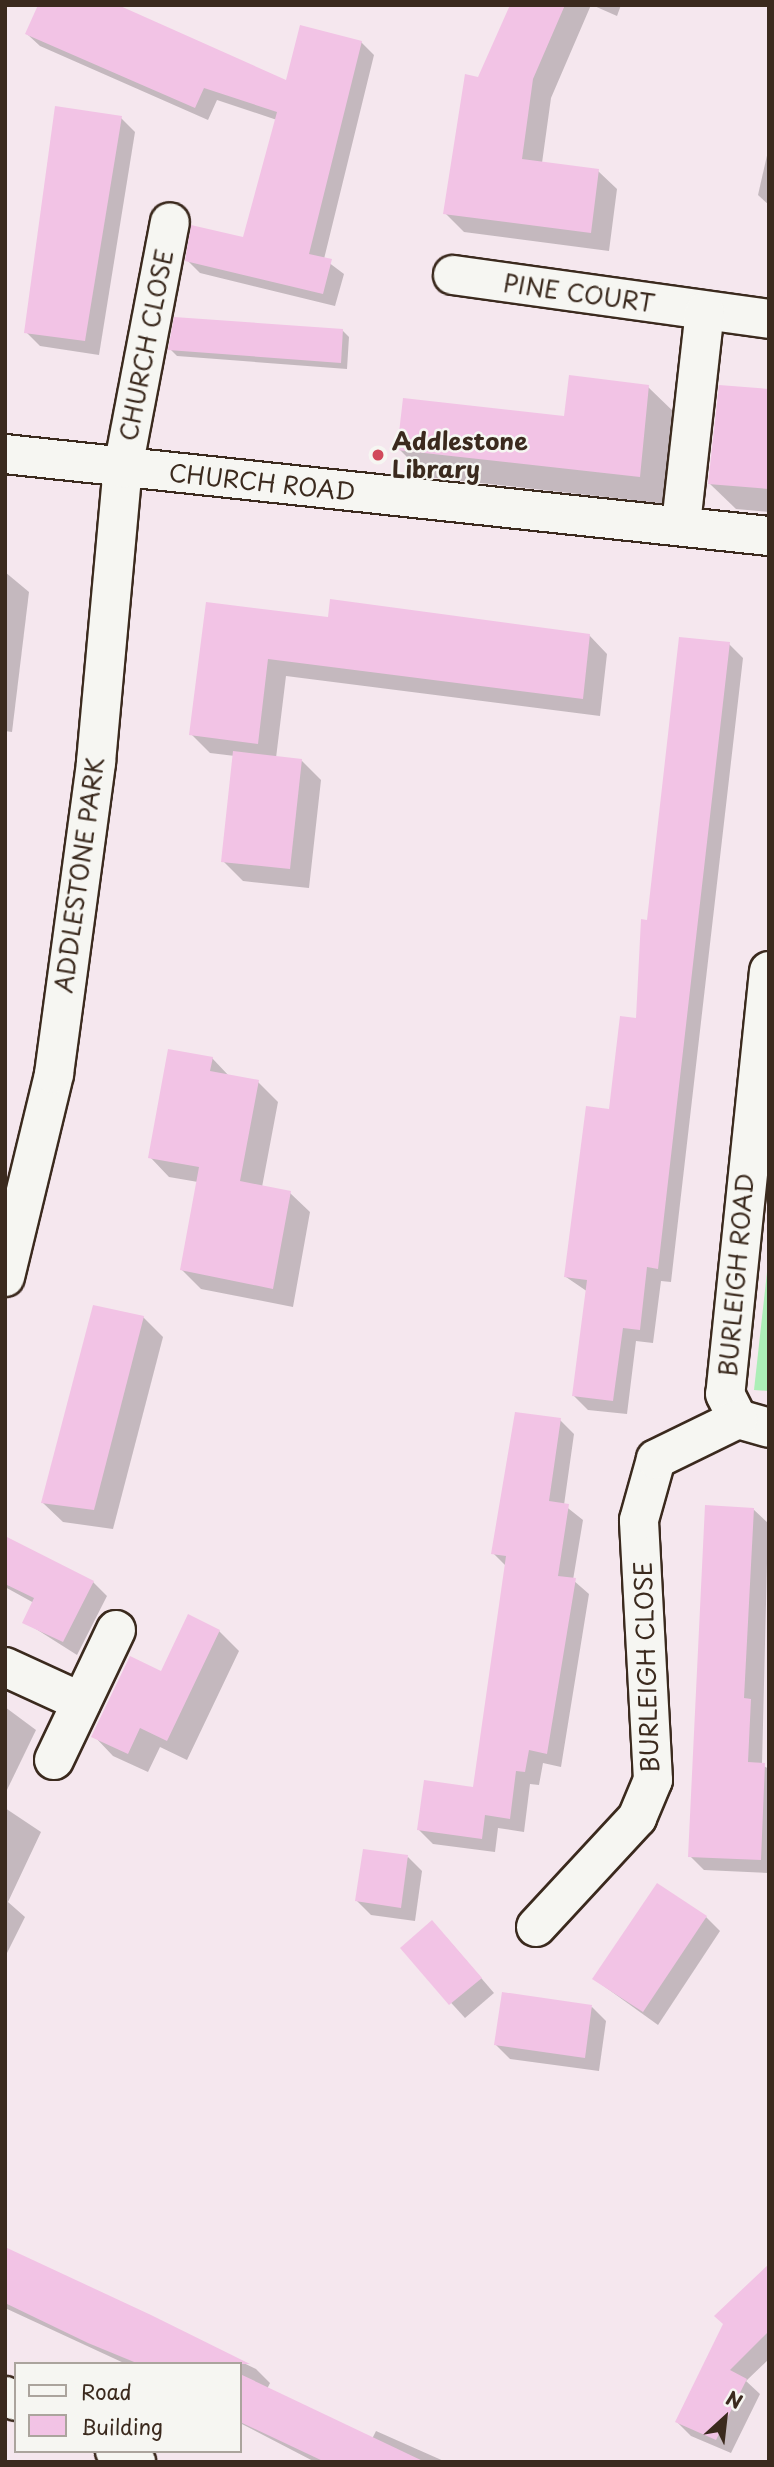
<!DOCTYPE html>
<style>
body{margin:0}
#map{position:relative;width:774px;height:2467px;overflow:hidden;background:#f5e7ee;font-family:"Playpen Sans",sans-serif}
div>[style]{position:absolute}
.green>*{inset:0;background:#aceeb7}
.shadow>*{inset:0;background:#0003}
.building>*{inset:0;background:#f2c3e5}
.roads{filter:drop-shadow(2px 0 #3b2a1e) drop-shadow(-2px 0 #3b2a1e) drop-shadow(0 2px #3b2a1e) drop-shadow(0 -2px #3b2a1e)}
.minor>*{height:38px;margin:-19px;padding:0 19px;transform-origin:19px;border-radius:19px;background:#f6f6f2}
.secondary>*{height:38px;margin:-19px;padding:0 19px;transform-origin:19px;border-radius:19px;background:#f6f6f2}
.dots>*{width:19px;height:19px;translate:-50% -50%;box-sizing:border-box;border:4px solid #f6f6f2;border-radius:50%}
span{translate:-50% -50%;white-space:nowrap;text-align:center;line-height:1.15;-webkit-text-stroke:5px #f6f6f2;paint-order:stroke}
.street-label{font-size:24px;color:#3b2a1e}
.poi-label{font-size:24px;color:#3b2a1e;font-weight:700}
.left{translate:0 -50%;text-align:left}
.frame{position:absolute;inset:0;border:7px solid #3b2a1e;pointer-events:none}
.legend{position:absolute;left:14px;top:2362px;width:228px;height:91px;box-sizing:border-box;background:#f6f6f2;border:2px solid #aba49d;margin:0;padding:9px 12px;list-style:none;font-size:21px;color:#3b2a1e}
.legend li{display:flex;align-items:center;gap:14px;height:35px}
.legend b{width:35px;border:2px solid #aba49d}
.north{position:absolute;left:690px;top:2383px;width:70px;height:70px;-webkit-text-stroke:5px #f6f6f2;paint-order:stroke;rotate:27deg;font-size:19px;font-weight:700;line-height:28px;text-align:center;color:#3b2a1e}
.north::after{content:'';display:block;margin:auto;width:24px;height:32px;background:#3b2a1e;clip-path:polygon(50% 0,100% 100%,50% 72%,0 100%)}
</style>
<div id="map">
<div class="green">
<i style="clip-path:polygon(769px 1254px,769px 1391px,754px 1390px)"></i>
</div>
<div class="shadow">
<i style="clip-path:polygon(511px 5px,591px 5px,551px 98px,542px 163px,598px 171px,617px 189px,609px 251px,464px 232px,445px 213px,480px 79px)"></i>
<i style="clip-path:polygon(592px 5px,621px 5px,617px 16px)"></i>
<i style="clip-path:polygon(27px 34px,287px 82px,361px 42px,374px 55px,324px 259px,344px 274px,335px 306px,200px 273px,187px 260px,244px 239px,277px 120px,217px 100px,208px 120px,40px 46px)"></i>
<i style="clip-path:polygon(121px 118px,135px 132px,99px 355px,40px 346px,26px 332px)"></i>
<i style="clip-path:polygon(768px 151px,769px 151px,769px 205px,758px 195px)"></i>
<i style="clip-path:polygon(342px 330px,349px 337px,347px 369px,177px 356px,170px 349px)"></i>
<i style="clip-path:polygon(648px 387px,677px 415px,667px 504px,427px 477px,399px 449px,566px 418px)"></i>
<i style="clip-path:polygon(769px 391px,769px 512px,736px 509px,709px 483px)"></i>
<i style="clip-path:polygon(5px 572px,29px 592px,12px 732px,5px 731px)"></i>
<i style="clip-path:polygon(208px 604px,329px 619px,589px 635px,607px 654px,600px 716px,286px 676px,276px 758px,301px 760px,321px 780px,309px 888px,243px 881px,223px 861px,235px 756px,210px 753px,191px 734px)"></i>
<i style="clip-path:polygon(729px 644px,743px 658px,671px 1282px,661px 1281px,653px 1343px,636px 1341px,627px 1414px,588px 1410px,574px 1396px,588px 1292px,566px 1277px,638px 1020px,649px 921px)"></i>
<i style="clip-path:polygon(212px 1058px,230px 1077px,258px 1082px,278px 1102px,262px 1187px,290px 1193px,310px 1212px,293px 1307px,201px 1289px,182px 1270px,198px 1182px,169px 1177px,150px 1157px)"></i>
<i style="clip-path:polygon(143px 1317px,163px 1337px,113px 1529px,63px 1522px,43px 1503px)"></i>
<i style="clip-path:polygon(560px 1420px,574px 1434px,564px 1505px,583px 1520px,573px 1580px,589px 1594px,561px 1767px,543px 1763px,539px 1785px,530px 1784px,524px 1832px,498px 1828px,495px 1852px,433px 1844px,419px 1830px,475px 1789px,506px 1566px,493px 1553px)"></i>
<i style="clip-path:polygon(753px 1509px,768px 1523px,762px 1765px,769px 1769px,769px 1873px,704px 1870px,690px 1856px)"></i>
<i style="clip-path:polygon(5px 1559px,93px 1582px,107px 1596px,77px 1655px,25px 1622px,34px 1603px,5px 1587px)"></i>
<i style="clip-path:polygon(219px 1631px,239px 1651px,187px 1760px,160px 1747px,148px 1772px,113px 1756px,94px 1736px)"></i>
<i style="clip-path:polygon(5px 1707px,36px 1730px,5px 1794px)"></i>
<i style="clip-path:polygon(5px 1808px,41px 1832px,8px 1902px,25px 1917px,5px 1957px)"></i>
<i style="clip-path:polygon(408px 1857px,422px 1871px,415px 1921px,371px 1915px,357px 1901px)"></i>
<i style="clip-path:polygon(706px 1917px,720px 1931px,658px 2025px,594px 1979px)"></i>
<i style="clip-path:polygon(446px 1937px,494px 1993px,465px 2018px,402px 1949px)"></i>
<i style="clip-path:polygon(592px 2007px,606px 2021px,599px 2071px,510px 2059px,496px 2045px)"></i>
<i style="clip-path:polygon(5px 2248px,256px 2369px,270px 2383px,267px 2389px,372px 2439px,376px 2431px,446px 2462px,315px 2462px,240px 2423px,240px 2364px,126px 2364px,5px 2308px)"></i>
<i style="clip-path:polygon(769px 2266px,769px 2359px,746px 2381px,760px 2394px,731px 2453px,691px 2436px,677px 2422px)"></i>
</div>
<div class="building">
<i style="clip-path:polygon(38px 5px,118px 5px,286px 80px,300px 25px,362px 41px,309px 254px,332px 259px,323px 294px,185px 261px,191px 225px,243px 237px,277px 112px,204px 88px,195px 108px,25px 34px)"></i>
<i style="clip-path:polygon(510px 5px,565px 5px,533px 79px,522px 159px,599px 169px,591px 233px,443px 214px,465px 74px,478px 77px)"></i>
<i style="clip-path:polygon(55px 106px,122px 116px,85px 341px,24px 333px)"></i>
<i style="clip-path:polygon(174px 317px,343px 329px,341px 363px,168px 350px)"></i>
<i style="clip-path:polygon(569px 375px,649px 385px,640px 477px,397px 450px,403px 398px,564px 416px)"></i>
<i style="clip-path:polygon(719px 385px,769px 389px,769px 489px,708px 484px)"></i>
<i style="clip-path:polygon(330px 599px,590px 634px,583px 699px,268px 659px,258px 744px,189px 735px,206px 602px,328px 617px)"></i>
<i style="clip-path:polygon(679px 637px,730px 642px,658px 1269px,647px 1267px,640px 1330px,623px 1328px,613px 1401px,572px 1396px,587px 1280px,564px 1277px,586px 1106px,609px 1109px,620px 1016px,636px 1018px,641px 919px,647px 920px)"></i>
<i style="clip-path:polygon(233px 751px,302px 759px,290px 869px,221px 862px)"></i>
<i style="clip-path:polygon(168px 1049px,213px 1057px,210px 1071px,259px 1080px,240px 1181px,291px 1191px,273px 1289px,180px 1270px,199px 1167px,148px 1158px)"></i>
<i style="clip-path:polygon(93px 1305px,144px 1316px,94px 1510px,41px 1503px)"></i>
<i style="clip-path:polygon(515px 1412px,561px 1418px,549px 1501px,569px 1504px,558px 1576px,576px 1578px,547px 1754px,529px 1750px,525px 1772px,516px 1771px,510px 1819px,485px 1815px,482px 1839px,417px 1830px,424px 1780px,473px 1787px,506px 1556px,491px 1554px)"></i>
<i style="clip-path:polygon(705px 1505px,754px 1508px,744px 1698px,751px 1699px,748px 1762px,765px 1763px,761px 1860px,688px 1857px)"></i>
<i style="clip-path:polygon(5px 1536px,94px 1581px,63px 1642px,22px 1623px,34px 1598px,5px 1584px)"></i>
<i style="clip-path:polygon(188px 1614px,220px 1630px,167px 1741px,140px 1728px,128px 1754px,91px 1737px,130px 1656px,161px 1671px)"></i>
<i style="clip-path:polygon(363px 1849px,408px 1855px,401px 1908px,355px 1901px)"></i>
<i style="clip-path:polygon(657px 1883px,707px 1916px,643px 2012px,592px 1979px)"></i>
<i style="clip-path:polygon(432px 1920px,482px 1978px,449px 2005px,400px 1948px)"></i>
<i style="clip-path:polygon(502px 1992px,592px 2005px,585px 2058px,494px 2045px)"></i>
<i style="clip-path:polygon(5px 2247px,151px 2315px,250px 2364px,139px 2364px,88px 2343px,5px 2303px)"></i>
<i style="clip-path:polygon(769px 2264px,769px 2331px,730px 2370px,747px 2379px,716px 2440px,675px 2422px,723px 2324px,714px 2316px)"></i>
<i style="clip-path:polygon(240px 2374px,425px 2462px,325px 2462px,240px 2422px)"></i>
</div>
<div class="roads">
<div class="minor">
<i style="left:453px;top:275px;width:319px;rotate:7.9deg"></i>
<i style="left:681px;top:524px;width:214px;rotate:-83.6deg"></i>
<i style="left:769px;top:971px;width:425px;rotate:95.9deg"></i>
<i style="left:725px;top:1394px;width:28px;rotate:63deg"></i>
<i style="left:738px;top:1419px;width:32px;rotate:16deg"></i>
<i style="left:5px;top:1277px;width:209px;rotate:-76.4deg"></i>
<i style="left:54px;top:1074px;width:315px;rotate:-82.3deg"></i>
<i style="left:96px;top:762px;width:295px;rotate:-84.8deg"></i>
<i style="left:123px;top:468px;width:250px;rotate:-79.2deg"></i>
<i style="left:5px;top:1667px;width:84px;rotate:24.7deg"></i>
<i style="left:54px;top:1760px;width:144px;rotate:-64.5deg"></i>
<i style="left:536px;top:1927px;width:149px;rotate:-47.2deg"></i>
<i style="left:637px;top:1818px;width:41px;rotate:-67.2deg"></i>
<i style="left:653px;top:1780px;width:260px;rotate:-93.1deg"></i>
<i style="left:639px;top:1520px;width:63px;rotate:-74.4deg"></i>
<i style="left:656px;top:1459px;width:91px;rotate:-26deg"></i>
<i style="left:5px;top:2396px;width:12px;rotate:24deg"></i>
<i style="left:115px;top:2451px;width:24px;rotate:28deg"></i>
</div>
<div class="secondary">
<i style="left:5px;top:454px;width:768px;rotate:6.13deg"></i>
</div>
</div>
<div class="dots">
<i style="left:378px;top:455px;background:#d1495b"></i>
</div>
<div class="street-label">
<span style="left:579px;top:293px;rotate:8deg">PINE COURT</span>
<span style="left:146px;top:345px;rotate:-79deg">CHURCH CLOSE</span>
<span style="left:262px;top:482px;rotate:6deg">CHURCH ROAD</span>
<span style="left:79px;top:875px;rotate:-82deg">ADDLESTONE PARK</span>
<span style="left:736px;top:1275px;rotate:-85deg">BURLEIGH ROAD</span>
<span style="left:646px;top:1667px;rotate:-92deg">BURLEIGH CLOSE</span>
</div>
<div class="poi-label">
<span class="left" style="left:392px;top:455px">Addlestone<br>Library</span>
</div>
<div class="frame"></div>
<ul class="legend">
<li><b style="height:9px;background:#f6f6f2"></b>Road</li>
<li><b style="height:19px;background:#f2c3e5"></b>Building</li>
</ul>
<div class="north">N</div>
</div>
